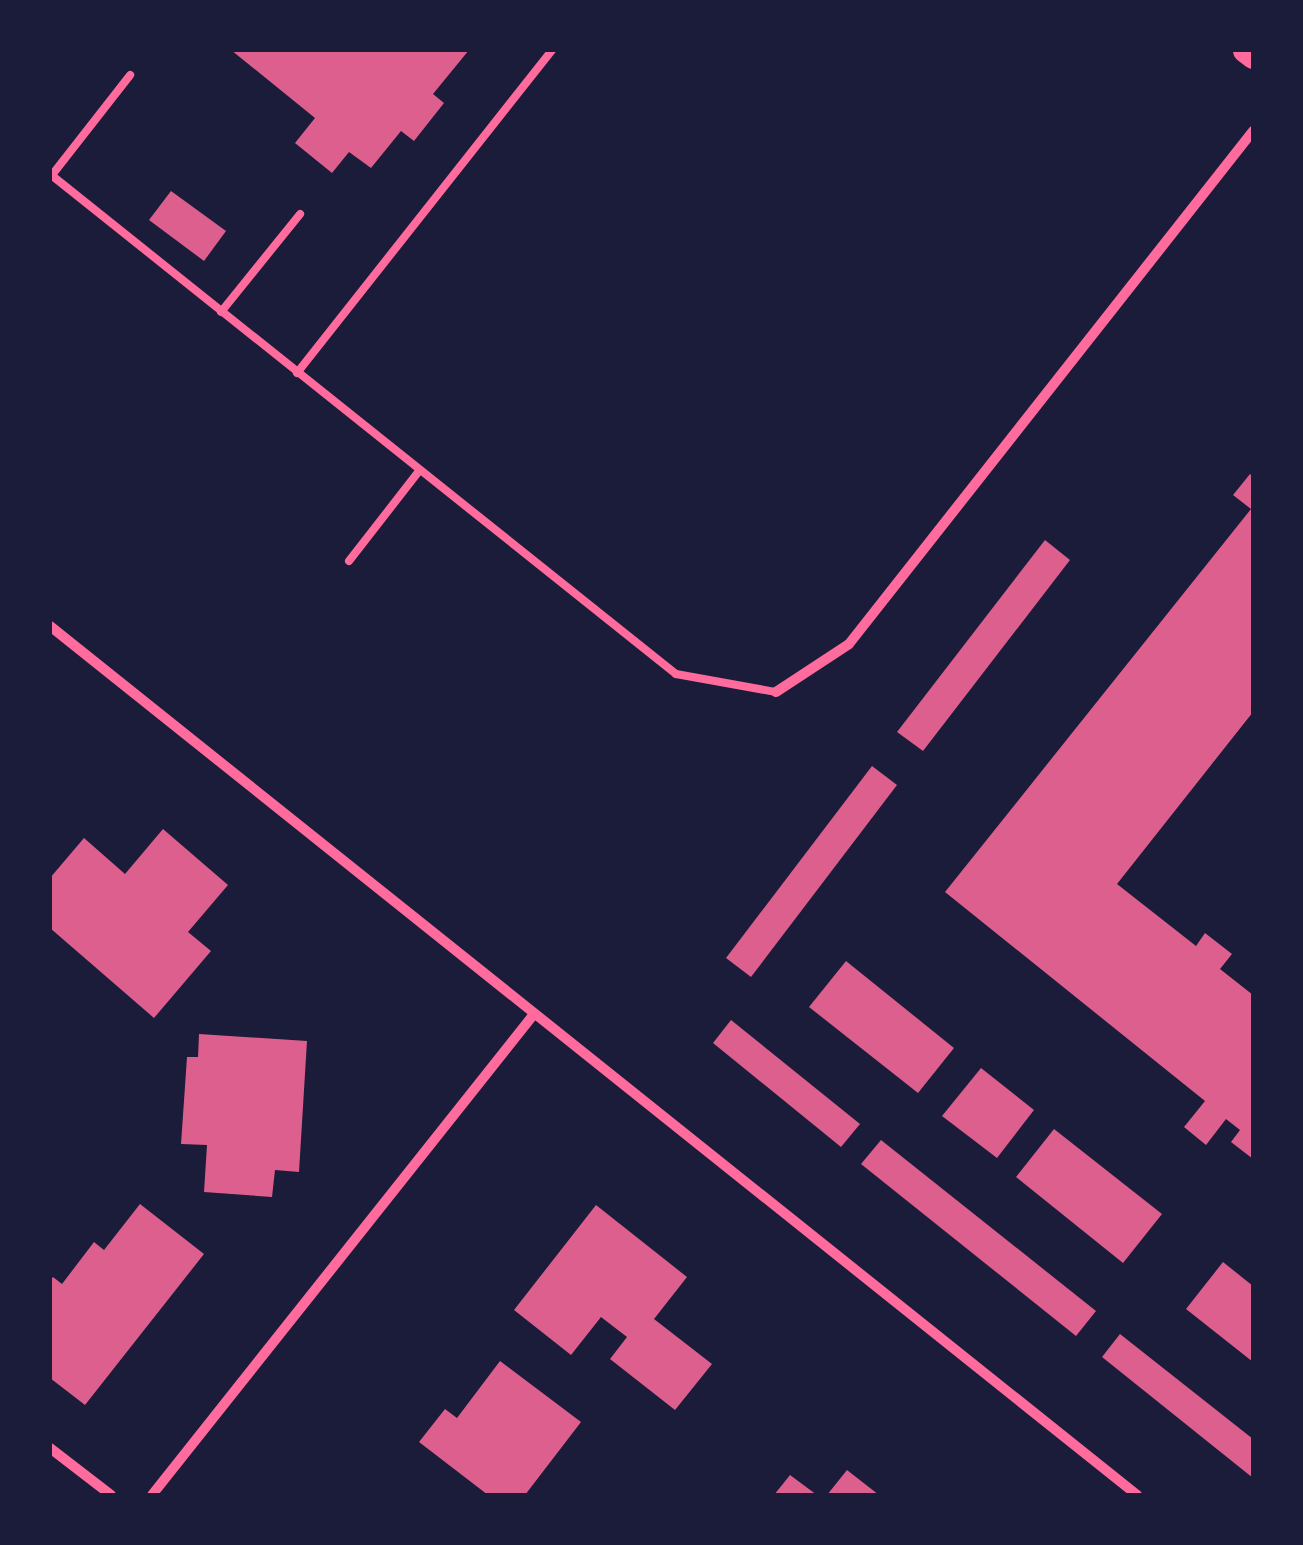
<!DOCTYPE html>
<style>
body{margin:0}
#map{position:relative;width:1303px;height:1545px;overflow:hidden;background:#1b1b3a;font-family:"Libre Baskerville",serif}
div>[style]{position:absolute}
.building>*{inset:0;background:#dd5f8e}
.service>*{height:8px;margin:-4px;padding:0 4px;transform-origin:4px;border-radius:4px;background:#ff6b9d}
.minor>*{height:10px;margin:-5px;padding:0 5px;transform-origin:5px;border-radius:5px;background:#ff6b9d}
.primary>*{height:25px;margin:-12.5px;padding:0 12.5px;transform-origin:12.5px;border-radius:12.5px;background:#ff6b9d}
span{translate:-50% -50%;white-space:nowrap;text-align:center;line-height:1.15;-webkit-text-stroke:8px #1b1b3a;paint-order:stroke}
.frame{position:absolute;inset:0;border:52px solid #1b1b3a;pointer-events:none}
</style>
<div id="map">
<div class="building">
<i style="clip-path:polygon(231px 50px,469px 50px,433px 94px,444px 103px,414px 141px,401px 131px,371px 168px,349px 152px,332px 173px,295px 143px,315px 118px)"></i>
<i style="clip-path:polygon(171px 191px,226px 231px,204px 261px,149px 220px)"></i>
<i style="clip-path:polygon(1250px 474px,1253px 477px,1253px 712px,1117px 884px,1196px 946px,1205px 933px,1232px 954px,1220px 969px,1253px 995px,1253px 1159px,1231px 1142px,1240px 1130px,1226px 1119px,1206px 1145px,1184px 1127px,1205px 1101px,945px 892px,1251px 509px,1233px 495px)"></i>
<i style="clip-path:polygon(1045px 540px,1070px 560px,923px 751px,897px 732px)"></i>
<i style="clip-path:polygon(872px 766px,897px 785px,751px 977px,726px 958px)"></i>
<i style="clip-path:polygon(163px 829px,228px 885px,188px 932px,211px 951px,154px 1018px,50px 928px,50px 878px,84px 838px,125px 874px)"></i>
<i style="clip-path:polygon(846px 961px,954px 1048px,918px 1093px,809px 1007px)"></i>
<i style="clip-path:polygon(731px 1020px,860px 1124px,841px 1147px,713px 1043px)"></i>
<i style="clip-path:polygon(199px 1034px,307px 1041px,299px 1172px,275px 1170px,272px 1197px,204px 1192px,207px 1145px,181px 1144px,187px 1057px,198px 1057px)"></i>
<i style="clip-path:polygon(981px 1068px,1034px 1110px,997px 1158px,942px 1116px)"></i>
<i style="clip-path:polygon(1054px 1129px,1162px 1214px,1123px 1263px,1016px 1177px)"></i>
<i style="clip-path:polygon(881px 1140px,1096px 1311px,1076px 1336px,861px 1164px)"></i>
<i style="clip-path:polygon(140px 1204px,204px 1254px,85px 1405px,50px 1378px,50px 1281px,53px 1277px,62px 1284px,94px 1242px,104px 1250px)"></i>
<i style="clip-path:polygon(596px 1205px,687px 1277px,654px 1319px,712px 1364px,675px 1410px,610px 1359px,627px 1337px,601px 1317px,571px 1355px,514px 1310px)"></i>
<i style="clip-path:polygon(1223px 1262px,1253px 1286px,1253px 1362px,1186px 1309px)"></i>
<i style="clip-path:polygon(1120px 1334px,1253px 1439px,1253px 1478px,1102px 1357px)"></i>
<i style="clip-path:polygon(500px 1361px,581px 1422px,525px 1495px,488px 1495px,419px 1442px,445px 1409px,457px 1418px)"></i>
<i style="clip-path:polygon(847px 1470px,879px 1495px,827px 1495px)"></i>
<i style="clip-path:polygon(790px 1475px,817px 1495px,774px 1495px)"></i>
</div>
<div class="service">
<i style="left:50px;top:174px;width:801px;rotate:38.62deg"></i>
<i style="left:676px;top:674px;width:102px;rotate:10.2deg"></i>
<i style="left:52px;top:175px;width:127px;rotate:-52deg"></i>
<i style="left:221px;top:312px;width:126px;rotate:-51.1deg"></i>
<i style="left:297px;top:373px;width:412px;rotate:-51.7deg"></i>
<i style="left:349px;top:561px;width:114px;rotate:-52.1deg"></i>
</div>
<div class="minor">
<i style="left:50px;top:626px;width:1392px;rotate:38.64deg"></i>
<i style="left:776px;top:692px;width:87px;rotate:-33.3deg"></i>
<i style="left:849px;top:644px;width:653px;rotate:-51.78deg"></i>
<i style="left:50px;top:1448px;width:77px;rotate:37.6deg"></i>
<i style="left:152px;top:1495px;width:614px;rotate:-51.54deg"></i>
</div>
<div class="primary">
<i style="left:1245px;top:50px;width:10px;rotate:37deg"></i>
</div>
<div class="frame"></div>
</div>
